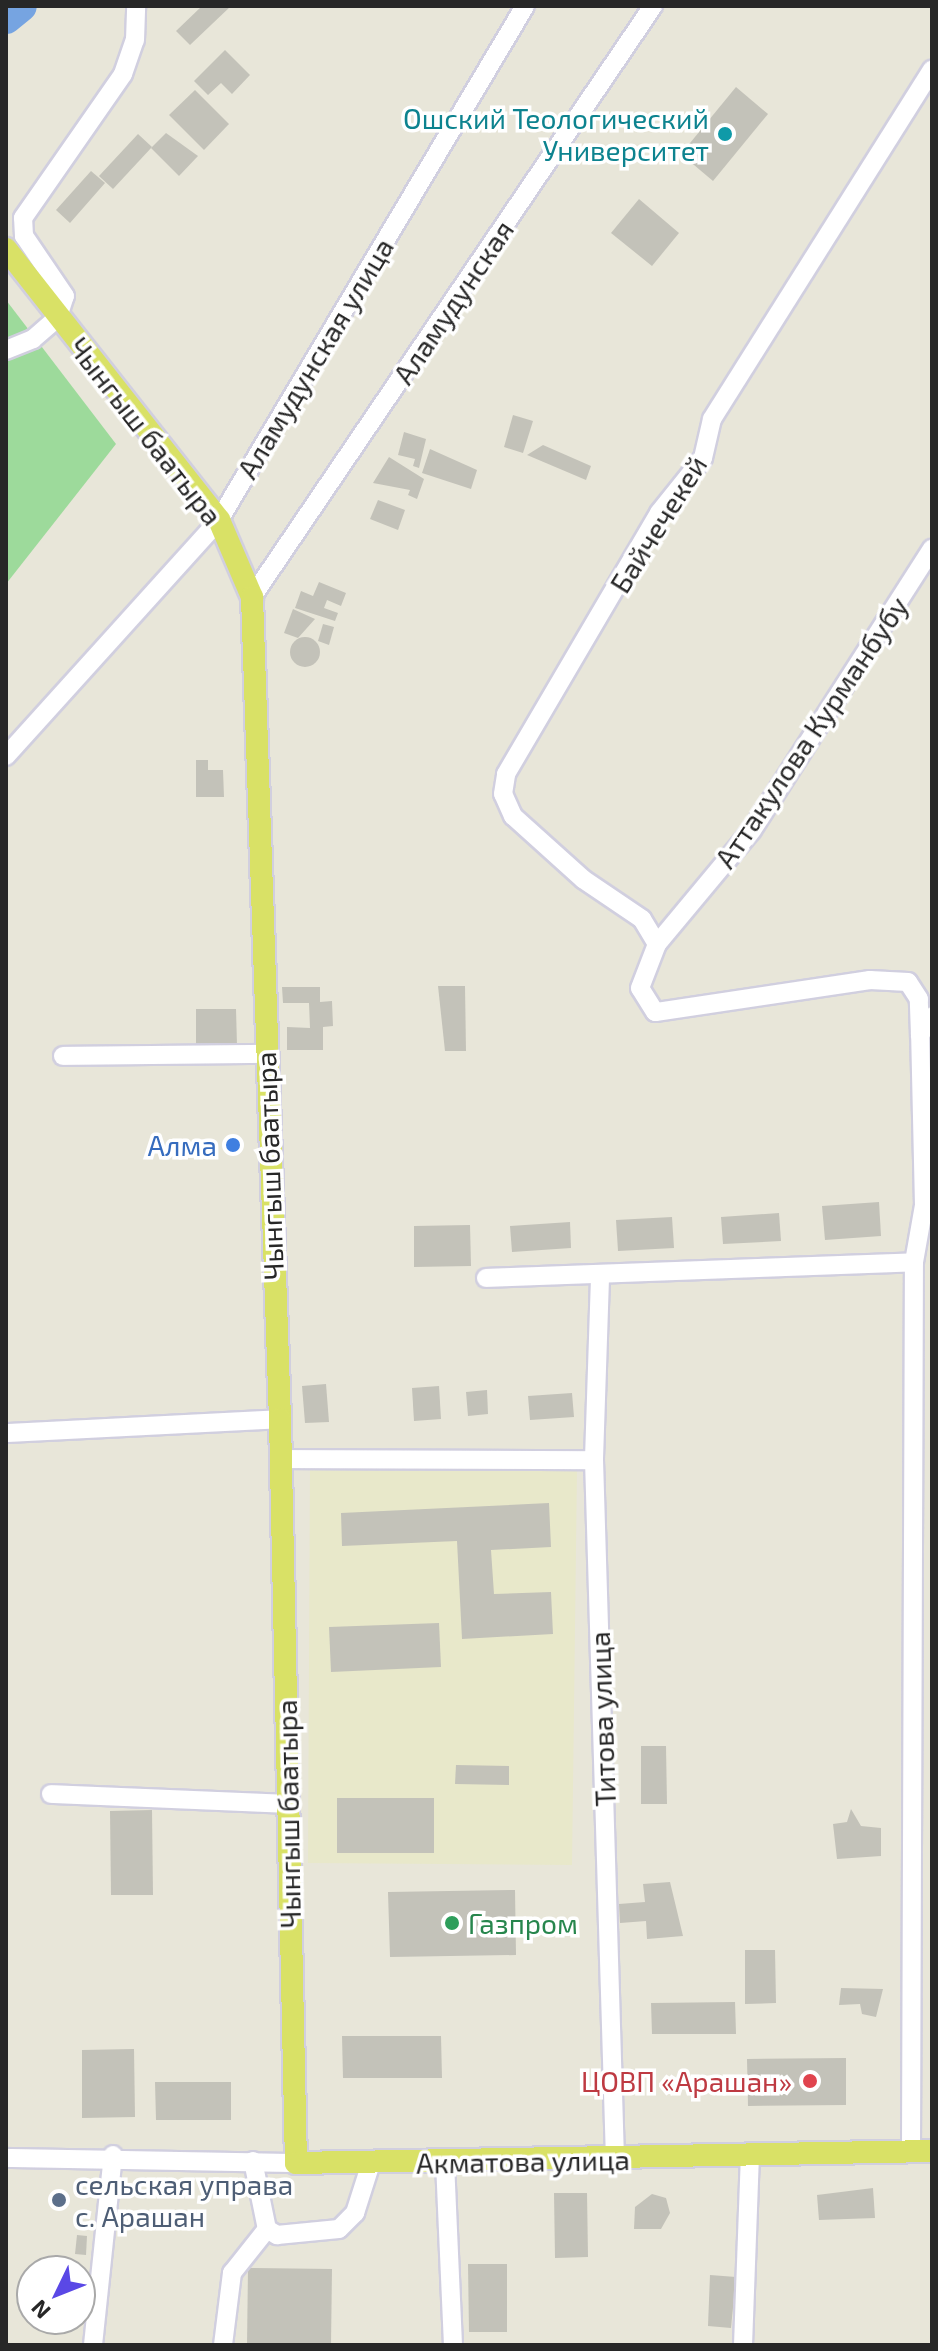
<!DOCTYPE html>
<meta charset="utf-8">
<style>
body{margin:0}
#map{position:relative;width:938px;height:2351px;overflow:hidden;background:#e8e6d9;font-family:"Exo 2",sans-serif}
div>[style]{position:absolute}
.education>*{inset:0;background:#e8e8ca}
.green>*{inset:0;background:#9dda9b}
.river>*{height:32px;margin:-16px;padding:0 16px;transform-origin:16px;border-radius:16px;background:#76a4e1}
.building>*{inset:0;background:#c3c2b9}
.round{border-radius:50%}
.roads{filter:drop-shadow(2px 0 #d1cfdf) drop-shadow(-2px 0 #d1cfdf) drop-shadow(0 2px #d1cfdf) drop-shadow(0 -2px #d1cfdf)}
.minor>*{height:18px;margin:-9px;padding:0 9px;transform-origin:9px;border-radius:9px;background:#fff}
.major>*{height:22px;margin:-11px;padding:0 11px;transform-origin:11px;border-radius:11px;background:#d9e166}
.dots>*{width:22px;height:22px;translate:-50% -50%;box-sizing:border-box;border:4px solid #fff;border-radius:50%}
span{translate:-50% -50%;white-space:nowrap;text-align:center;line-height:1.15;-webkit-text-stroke:7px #fff;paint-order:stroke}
.culture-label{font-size:28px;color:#0d838f}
.right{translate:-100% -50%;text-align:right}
.street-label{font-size:28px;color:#272727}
.shop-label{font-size:28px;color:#366cbe}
.leisure-label{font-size:28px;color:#27864d}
.left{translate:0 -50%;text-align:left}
.health-label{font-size:28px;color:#be3a42}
.service-label{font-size:28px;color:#4e5e75}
.frame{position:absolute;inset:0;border:8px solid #272727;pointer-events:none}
.north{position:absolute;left:16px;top:2255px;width:80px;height:80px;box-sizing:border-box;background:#fff;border:2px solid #a9a9a9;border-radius:50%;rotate:227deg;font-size:22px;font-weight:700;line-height:32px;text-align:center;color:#272727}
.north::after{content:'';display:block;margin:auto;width:28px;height:36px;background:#5a48e6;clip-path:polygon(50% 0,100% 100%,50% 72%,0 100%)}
</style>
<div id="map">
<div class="education">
<i style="clip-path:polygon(310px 1465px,577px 1469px,572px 1865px,308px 1863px)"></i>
</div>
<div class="green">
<i style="clip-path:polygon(6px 300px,116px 444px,6px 584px)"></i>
</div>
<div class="river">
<i style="left:6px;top:18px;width:19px;rotate:-39deg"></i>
</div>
<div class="building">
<i style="clip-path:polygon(202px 6px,231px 6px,190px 45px,176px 31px)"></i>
<i style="clip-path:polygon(225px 50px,250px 75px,232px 94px,221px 83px,208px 95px,194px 81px)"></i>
<i style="clip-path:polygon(736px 87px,768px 114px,713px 181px,681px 154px)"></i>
<i style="clip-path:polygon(195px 90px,229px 124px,204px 150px,169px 115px)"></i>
<i style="clip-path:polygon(166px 133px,198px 156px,179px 176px,151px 148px)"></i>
<i style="clip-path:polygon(138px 134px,152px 147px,113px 189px,99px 176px)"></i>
<i style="clip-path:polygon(91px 171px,105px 183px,70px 223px,56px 210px)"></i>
<i style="clip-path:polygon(639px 199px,679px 233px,652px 266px,611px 233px)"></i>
<i style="clip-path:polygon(513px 415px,533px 421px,523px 453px,504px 447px)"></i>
<i style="clip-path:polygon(404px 432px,426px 439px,419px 468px,413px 466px,415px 459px,398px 455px)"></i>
<i style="clip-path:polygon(543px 445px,591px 466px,586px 480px,527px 455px)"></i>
<i style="clip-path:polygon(430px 449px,477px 470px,471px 489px,422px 473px)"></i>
<i style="clip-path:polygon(389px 457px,424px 479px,417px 499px,408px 495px,410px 490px,373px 483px)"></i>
<i style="clip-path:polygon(378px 500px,405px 510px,398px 530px,370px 519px)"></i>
<i style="clip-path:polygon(319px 582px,346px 593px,341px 606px,327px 600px,324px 608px,338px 613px,335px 621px,295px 608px,301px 591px,313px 596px)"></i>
<i style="clip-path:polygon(293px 609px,315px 619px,298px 638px,284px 633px)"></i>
<i style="clip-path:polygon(323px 624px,334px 627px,329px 645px,318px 641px)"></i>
<i class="round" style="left:290px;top:637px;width:30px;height:30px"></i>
<i style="clip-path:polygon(196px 760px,208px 760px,208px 770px,223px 770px,224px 797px,196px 797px)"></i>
<i style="clip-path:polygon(438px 986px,465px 986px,466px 1051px,445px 1051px)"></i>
<i style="clip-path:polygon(282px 987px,320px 987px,320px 1002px,332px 1001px,333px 1026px,323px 1027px,323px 1050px,287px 1050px,287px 1027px,310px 1028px,309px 1003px,283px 1003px)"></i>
<i style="clip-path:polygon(196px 1009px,236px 1009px,237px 1045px,196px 1045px)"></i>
<i style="clip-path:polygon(879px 1202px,881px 1236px,825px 1240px,822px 1206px)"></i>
<i style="clip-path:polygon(779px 1213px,781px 1241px,723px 1244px,721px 1217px)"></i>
<i style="clip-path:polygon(672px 1217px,674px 1248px,618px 1251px,616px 1220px)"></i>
<i style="clip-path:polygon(570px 1222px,571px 1248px,512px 1252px,510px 1226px)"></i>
<i style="clip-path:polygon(470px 1225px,471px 1266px,414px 1267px,414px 1226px)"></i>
<i style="clip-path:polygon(326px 1384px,329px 1422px,305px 1423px,302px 1386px)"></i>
<i style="clip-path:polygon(439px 1386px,441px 1419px,414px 1421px,412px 1388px)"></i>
<i style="clip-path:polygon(487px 1390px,488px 1414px,468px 1416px,466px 1392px)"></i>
<i style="clip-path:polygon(572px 1393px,574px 1417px,530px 1420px,528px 1396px)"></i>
<i style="clip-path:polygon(549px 1503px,551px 1547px,491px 1550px,494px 1594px,551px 1592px,553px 1634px,462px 1639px,457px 1541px,342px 1546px,341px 1513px)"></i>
<i style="clip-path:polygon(439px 1623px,441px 1667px,331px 1672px,329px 1627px)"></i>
<i style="clip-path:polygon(641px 1746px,666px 1746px,667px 1804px,641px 1804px)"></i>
<i style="clip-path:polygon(456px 1765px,509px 1766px,509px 1785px,455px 1784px)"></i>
<i style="clip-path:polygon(337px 1798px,434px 1798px,434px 1853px,337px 1853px)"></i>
<i style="clip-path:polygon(851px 1809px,861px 1826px,881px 1828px,881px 1856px,837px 1859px,833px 1824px,847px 1822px)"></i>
<i style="clip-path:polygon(152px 1810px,153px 1895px,111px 1895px,110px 1811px)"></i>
<i style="clip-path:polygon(670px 1882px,683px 1936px,647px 1939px,646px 1921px,620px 1923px,619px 1904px,645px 1902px,643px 1884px)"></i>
<i style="clip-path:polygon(515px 1890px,516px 1955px,390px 1957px,388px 1892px)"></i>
<i style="clip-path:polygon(745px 1950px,775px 1950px,776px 2003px,745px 2004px)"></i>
<i style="clip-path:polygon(841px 1988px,883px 1989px,876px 2017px,862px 2014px,860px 2004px,839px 2005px)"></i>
<i style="clip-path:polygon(735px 2002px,736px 2034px,652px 2034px,651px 2003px)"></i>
<i style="clip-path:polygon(342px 2036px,441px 2036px,442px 2078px,343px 2078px)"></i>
<i style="clip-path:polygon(134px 2049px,135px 2117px,82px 2118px,82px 2050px)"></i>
<i style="clip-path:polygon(846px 2058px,846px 2105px,748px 2106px,747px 2059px)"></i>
<i style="clip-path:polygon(155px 2082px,231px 2082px,231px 2120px,156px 2120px)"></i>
<i style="clip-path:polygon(873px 2188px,875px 2218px,819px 2220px,817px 2195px)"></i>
<i style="clip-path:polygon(554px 2193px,587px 2193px,588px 2257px,555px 2258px)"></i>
<i style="clip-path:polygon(652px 2194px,666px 2198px,670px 2213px,661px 2229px,634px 2229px,635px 2207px)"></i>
<i style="clip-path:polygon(77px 2235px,87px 2236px,86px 2255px,75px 2254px)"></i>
<i style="clip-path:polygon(468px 2264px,507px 2264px,507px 2332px,469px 2332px)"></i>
<i style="clip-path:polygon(248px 2268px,332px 2269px,331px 2345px,247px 2345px)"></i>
<i style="clip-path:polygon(710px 2275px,736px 2277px,731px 2328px,708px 2326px)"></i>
</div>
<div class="roads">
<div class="minor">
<i style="left:6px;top:350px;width:29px;rotate:-22deg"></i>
<i style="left:33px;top:339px;width:33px;rotate:-41deg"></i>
<i style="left:58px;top:317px;width:22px;rotate:-72deg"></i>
<i style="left:65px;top:296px;width:73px;rotate:-124.3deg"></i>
<i style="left:24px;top:236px;width:18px;rotate:-93deg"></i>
<i style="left:23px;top:218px;width:175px;rotate:-55.2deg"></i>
<i style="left:123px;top:74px;width:36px;rotate:-71deg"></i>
<i style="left:135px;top:40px;width:34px;rotate:-88deg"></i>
<i style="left:252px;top:597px;width:714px;rotate:-55.84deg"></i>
<i style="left:6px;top:756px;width:318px;rotate:-47.9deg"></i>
<i style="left:219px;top:520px;width:598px;rotate:-59.23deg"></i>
<i style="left:657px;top:944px;width:29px;rotate:-121deg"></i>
<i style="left:642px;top:919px;width:71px;rotate:-145.9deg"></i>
<i style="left:583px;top:879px;width:94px;rotate:-138deg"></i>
<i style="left:513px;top:816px;width:24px;rotate:-114deg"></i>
<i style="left:503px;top:794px;width:20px;rotate:-81deg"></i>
<i style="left:506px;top:774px;width:303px;rotate:-59.6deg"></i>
<i style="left:659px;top:513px;width:70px;rotate:-51.3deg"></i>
<i style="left:703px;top:458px;width:40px;rotate:-77deg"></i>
<i style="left:712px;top:419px;width:413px;rotate:-57.8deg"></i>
<i style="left:920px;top:1035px;width:36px;rotate:-92deg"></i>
<i style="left:919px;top:999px;width:20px;rotate:-123deg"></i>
<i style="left:908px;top:982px;width:38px;rotate:-177deg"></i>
<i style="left:870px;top:980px;width:217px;rotate:171.5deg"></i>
<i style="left:655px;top:1012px;width:28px;rotate:-122deg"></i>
<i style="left:640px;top:988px;width:47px;rotate:-68.9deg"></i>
<i style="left:657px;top:944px;width:148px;rotate:-50.2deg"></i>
<i style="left:752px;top:830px;width:334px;rotate:-57.4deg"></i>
<i style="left:63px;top:1056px;width:202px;rotate:-0.6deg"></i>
<i style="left:486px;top:1278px;width:428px;rotate:-2.1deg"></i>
<i style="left:600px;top:1278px;width:182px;rotate:91.9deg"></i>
<i style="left:594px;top:1460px;width:700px;rotate:88.28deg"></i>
<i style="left:6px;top:1433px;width:274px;rotate:-2.9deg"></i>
<i style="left:279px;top:1459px;width:315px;rotate:0.2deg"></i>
<i style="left:51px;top:1794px;width:236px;rotate:2.4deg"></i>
<i style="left:911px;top:2151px;width:889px;rotate:-89.81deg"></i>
<i style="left:914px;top:1262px;width:58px;rotate:-80deg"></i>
<i style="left:924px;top:1205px;width:170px;rotate:-91.3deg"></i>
<i style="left:920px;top:1035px;width:22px;rotate:-58deg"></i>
<i style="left:6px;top:2158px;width:290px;rotate:1deg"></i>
<i style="left:253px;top:2161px;width:69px;rotate:78.4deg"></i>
<i style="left:267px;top:2229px;width:12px;rotate:31deg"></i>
<i style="left:277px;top:2235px;width:62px;rotate:-5.5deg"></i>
<i style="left:339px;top:2229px;width:23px;rotate:-45deg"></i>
<i style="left:355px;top:2213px;width:52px;rotate:-72.3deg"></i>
<i style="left:445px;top:2162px;width:183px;rotate:87.5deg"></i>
<i style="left:93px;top:2345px;width:191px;rotate:-84deg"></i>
<i style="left:223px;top:2345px;width:73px;rotate:-82.9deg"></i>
<i style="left:232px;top:2273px;width:56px;rotate:-51.5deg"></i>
<i style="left:743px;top:2345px;width:188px;rotate:-87.9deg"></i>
</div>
<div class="major">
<i style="left:6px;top:249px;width:345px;rotate:51.8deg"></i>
<i style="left:219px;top:520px;width:84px;rotate:66.8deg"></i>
<i style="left:252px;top:597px;width:822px;rotate:88.05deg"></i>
<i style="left:280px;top:1419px;width:744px;rotate:88.77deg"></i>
<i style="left:296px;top:2163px;width:636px;rotate:-1.08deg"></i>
</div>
</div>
<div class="dots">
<i style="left:725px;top:134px;background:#0f9aa8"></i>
<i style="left:233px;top:1145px;background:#3f7fe0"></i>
<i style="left:452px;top:1923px;background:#2e9e5b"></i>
<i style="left:810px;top:2081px;background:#e0444e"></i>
<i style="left:59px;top:2200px;background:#5c6f8a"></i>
</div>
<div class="culture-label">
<span class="right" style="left:709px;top:134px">Ошский Теологический<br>Университет</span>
</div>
<div class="street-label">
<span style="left:453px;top:302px;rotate:-56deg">Аламудунская</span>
<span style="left:315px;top:358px;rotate:-59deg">Аламудунская улица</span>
<span style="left:146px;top:431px;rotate:52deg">Чынгыш баатыра</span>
<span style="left:658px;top:524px;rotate:-58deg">Байчечекей</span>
<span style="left:811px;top:732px;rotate:-56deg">Аттакулова Курманбубу</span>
<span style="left:269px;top:1166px;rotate:-92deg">Чынгыш баатыра</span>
<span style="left:602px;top:1719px;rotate:-92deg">Титова улица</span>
<span style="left:288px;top:1814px;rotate:-91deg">Чынгыш баатыра</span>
<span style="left:523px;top:2161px;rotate:-1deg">Акматова улица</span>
</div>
<div class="shop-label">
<span class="right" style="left:217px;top:1145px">Алма</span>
</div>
<div class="leisure-label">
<span class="left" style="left:468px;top:1923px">Газпром</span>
</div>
<div class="health-label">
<span class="right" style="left:792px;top:2081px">ЦОВП «Арашан»</span>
</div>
<div class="service-label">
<span class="left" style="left:75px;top:2200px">сельская управа<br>с. Арашан</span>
</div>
<div class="frame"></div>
<div class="north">N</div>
</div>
